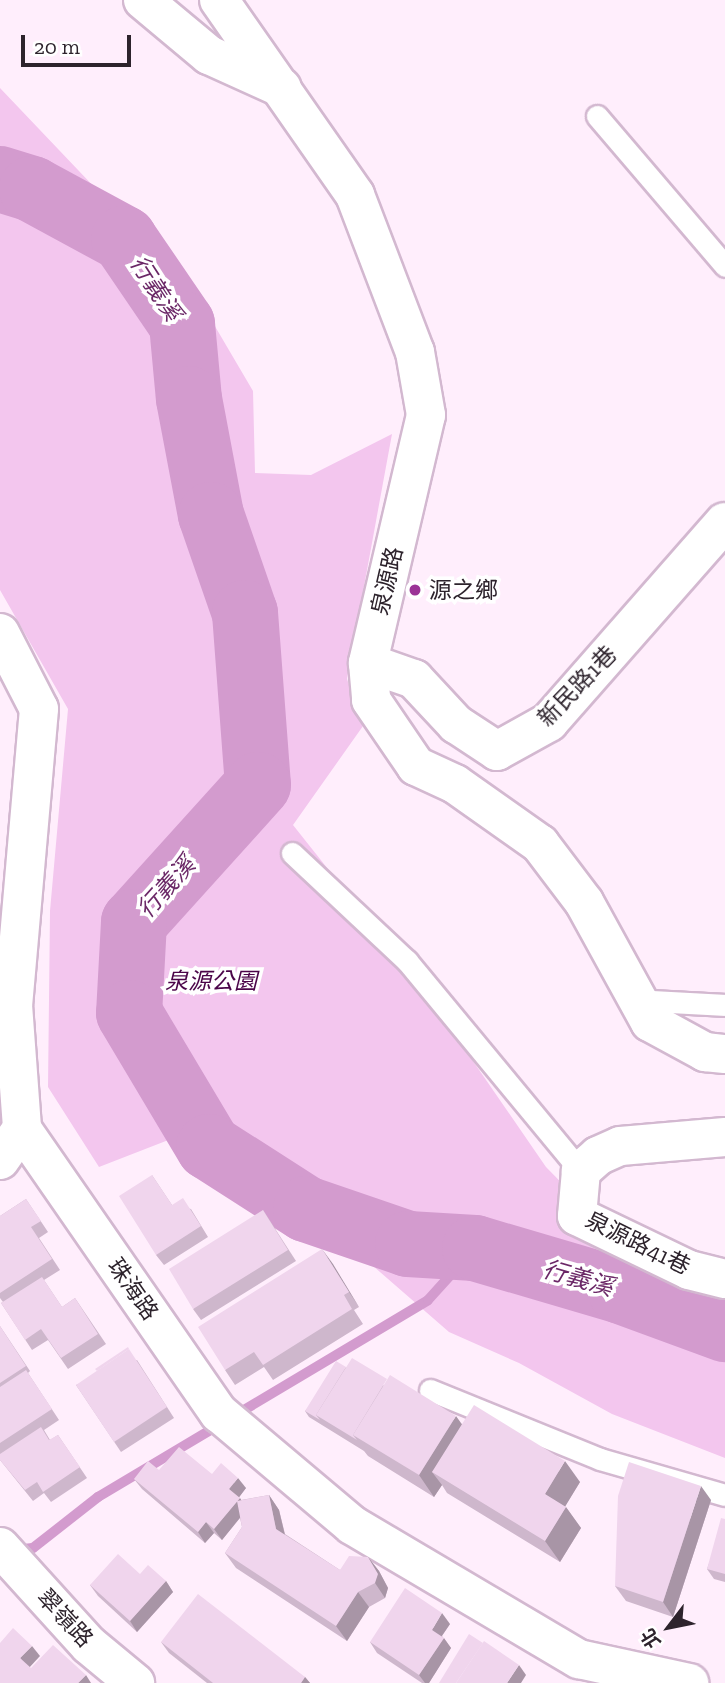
<!DOCTYPE html>
<meta charset="utf-8">
<style>
body{margin:0}
#map{position:relative;width:725px;height:1683px;overflow:hidden;background:#ffeefc;font-family:"Zilla Slab","Noto Sans TC",serif}
div>[style]{position:absolute}
.green>*{inset:0;background:#f3c6ee}
.stream>*{height:10px;margin:-5px;padding:0 5px;transform-origin:5px;border-radius:5px;background:#d39bce}
.river>*{height:66px;margin:-33px;padding:0 33px;transform-origin:33px;border-radius:33px;background:#d39bce}
.roads{filter:drop-shadow(2px 0 #d3b8d0) drop-shadow(-2px 0 #d3b8d0) drop-shadow(0 2px #d3b8d0) drop-shadow(0 -2px #d3b8d0)}
.service>*{height:21px;margin:-10.5px;padding:0 10.5px;transform-origin:10.5px;border-radius:10.5px;background:#fff}
.minor>*{height:38px;margin:-19px;padding:0 19px;transform-origin:19px;border-radius:19px;background:#fff}
.tertiary>*{height:38px;margin:-19px;padding:0 19px;transform-origin:19px;border-radius:19px;background:#fff}
.wall>*{inset:0;background:#ceb7cc}
.shaded-wall>*{inset:0;background:#a895a6}
.building>*{inset:0;background:#f0d5ed}
.dots>*{width:19px;height:19px;translate:-50% -50%;box-sizing:border-box;border:4px solid #fff;border-radius:50%}
span{translate:-50% -50%;white-space:nowrap;text-align:center;line-height:1.15;-webkit-text-stroke:7px #fff;paint-order:stroke}
.street-label{font-size:23px;color:#2d232c}
.poi-label{font-size:23px;color:#2d232c}
.left{translate:0 -50%;text-align:left}
.park-label{font-size:23px;color:#4b0549;font-style:italic}
.water-label{font-size:24px;color:#6b2867;font-style:italic}
.north{position:absolute;left:634px;top:1592px;width:70px;height:70px;-webkit-text-stroke:5px #fff;paint-order:stroke;rotate:238deg;font-size:19px;font-weight:700;line-height:28px;text-align:center;color:#2d232c}
.north::after{content:'';display:block;margin:auto;width:24px;height:32px;background:#2d232c;clip-path:polygon(50% 0,100% 100%,50% 72%,0 100%)}
.scale{position:absolute;left:21px;top:35px;width:110px;height:32px;box-sizing:border-box;border:4px solid #2d232c;border-top:0;padding-left:9px;font-size:21px;line-height:24px;white-space:nowrap;color:#2d232c;-webkit-text-stroke:5px #fff;paint-order:stroke}
</style>
<div id="map">
<div class="green">
<i style="clip-path:polygon(0 88px,196px 294px,253px 391px,255px 473px,311px 475px,392px 434px,347px 679px,363px 726px,293px 825px,424px 990px,546px 1167px,654px 1277px,725px 1317px,725px 1458px,612px 1414px,519px 1363px,449px 1332px,288px 1192px,171px 1139px,99px 1167px,48px 1087px,50px 911px,68px 709px,0 590px)"></i>
</div>
<div class="stream">
<i style="left:13px;top:1550px;width:20px;rotate:-6deg"></i>
<i style="left:33px;top:1548px;width:83px;rotate:-38.1deg"></i>
<i style="left:98px;top:1497px;width:384px;rotate:-30.8deg"></i>
<i style="left:428px;top:1300px;width:70px;rotate:-47.9deg"></i>
</div>
<div class="river">
<i style="left:0;top:179px;width:34px;rotate:17deg"></i>
<i style="left:32px;top:189px;width:105px;rotate:28.5deg"></i>
<i style="left:124px;top:239px;width:103px;rotate:55.7deg"></i>
<i style="left:182px;top:324px;width:75px;rotate:84.7deg"></i>
<i style="left:189px;top:399px;width:118px;rotate:79.3deg"></i>
<i style="left:211px;top:515px;width:104px;rotate:70.9deg"></i>
<i style="left:245px;top:613px;width:172px;rotate:85.7deg"></i>
<i style="left:258px;top:785px;width:185px;rotate:132.1deg"></i>
<i style="left:134px;top:922px;width:91px;rotate:93.1deg"></i>
<i style="left:129px;top:1013px;width:156px;rotate:59.2deg"></i>
<i style="left:209px;top:1147px;width:115px;rotate:32.6deg"></i>
<i style="left:306px;top:1209px;width:108px;rotate:18.9deg"></i>
<i style="left:408px;top:1244px;width:67px;rotate:3.4deg"></i>
<i style="left:475px;top:1248px;width:152px;rotate:16.4deg"></i>
<i style="left:621px;top:1291px;width:111px;rotate:20.1deg"></i>
</div>
<div class="roads">
<div class="service">
<i style="left:597px;top:116px;width:197px;rotate:49.5deg"></i>
<i style="left:292px;top:853px;width:158px;rotate:43.2deg"></i>
<i style="left:407px;top:961px;width:273px;rotate:50.4deg"></i>
<i style="left:634px;top:1000px;width:91px;rotate:3.1deg"></i>
<i style="left:430px;top:1390px;width:183px;rotate:22.1deg"></i>
<i style="left:600px;top:1459px;width:130px;rotate:16.1deg"></i>
</div>
<div class="minor">
<i style="left:143px;top:0;width:86px;rotate:39.8deg"></i>
<i style="left:209px;top:55px;width:80px;rotate:24.3deg"></i>
<i style="left:0;top:633px;width:85px;rotate:62.8deg"></i>
<i style="left:39px;top:709px;width:297px;rotate:95deg"></i>
<i style="left:13px;top:1005px;width:124px;rotate:85.8deg"></i>
<i style="left:22px;top:1129px;width:346px;rotate:55.3deg"></i>
<i style="left:219px;top:1413px;width:174px;rotate:40.1deg"></i>
<i style="left:352px;top:1525px;width:264px;rotate:30.6deg"></i>
<i style="left:579px;top:1659px;width:113px;rotate:12.3deg"></i>
<i style="left:368px;top:663px;width:49px;rotate:19.2deg"></i>
<i style="left:414px;top:679px;width:62px;rotate:47deg"></i>
<i style="left:456px;top:724px;width:49px;rotate:33.4deg"></i>
<i style="left:497px;top:751px;width:60px;rotate:-29.1deg"></i>
<i style="left:549px;top:722px;width:266px;rotate:-48.7deg"></i>
<i style="left:725px;top:1137px;width:105px;rotate:175.1deg"></i>
<i style="left:620px;top:1146px;width:24px;rotate:156deg"></i>
<i style="left:598px;top:1156px;width:23px;rotate:139deg"></i>
<i style="left:581px;top:1171px;width:45px;rotate:95.1deg"></i>
<i style="left:577px;top:1216px;width:124px;rotate:25.7deg"></i>
<i style="left:689px;top:1270px;width:37px;rotate:14deg"></i>
<i style="left:0;top:1160px;width:38px;rotate:-55deg"></i>
<i style="left:0;top:1547px;width:132px;rotate:47.8deg"></i>
<i style="left:89px;top:1645px;width:60px;rotate:39.6deg"></i>
</div>
<div class="tertiary">
<i style="left:219px;top:0;width:238px;rotate:55.1deg"></i>
<i style="left:355px;top:195px;width:168px;rotate:69.1deg"></i>
<i style="left:415px;top:352px;width:64px;rotate:80.1deg"></i>
<i style="left:426px;top:415px;width:255px;rotate:103.2deg"></i>
<i style="left:368px;top:663px;width:37px;rotate:85deg"></i>
<i style="left:371px;top:700px;width:80px;rotate:55.7deg"></i>
<i style="left:416px;top:766px;width:43px;rotate:24.8deg"></i>
<i style="left:455px;top:784px;width:104px;rotate:35.2deg"></i>
<i style="left:540px;top:844px;width:73px;rotate:52.8deg"></i>
<i style="left:584px;top:902px;width:137px;rotate:61.2deg"></i>
<i style="left:650px;top:1022px;width:63px;rotate:28.6deg"></i>
<i style="left:705px;top:1052px;width:20px;rotate:6deg"></i>
</div>
</div>
<div class="wall">
<i style="clip-path:polygon(152px 1175px,172px 1205px,191px 1209px,208px 1237px,164px 1265px,156px 1255px)"></i>
<i style="clip-path:polygon(26px 1199px,48px 1232px,39px 1238px,60px 1270px,44px 1280px,62px 1307px,75px 1298px,106px 1344px,68px 1369px,48px 1340px,32px 1350px,1px 1303px,3px 1302px,0 1298px,0 1216px)"></i>
<i style="clip-path:polygon(263px 1210px,296px 1261px,201px 1320px,193px 1309px)"></i>
<i style="clip-path:polygon(322px 1249px,359px 1307px,354px 1310px,363px 1324px,273px 1380px,264px 1367px,235px 1385px,225px 1370px)"></i>
<i style="clip-path:polygon(0 1326px,30px 1371px,28px 1373px,59px 1420px,44px 1430px,50px 1440px,58px 1435px,87px 1478px,51px 1502px,44px 1493px,33px 1501px,0 1460px)"></i>
<i style="clip-path:polygon(137px 1360px,174px 1418px,121px 1452px,76px 1385px)"></i>
<i style="clip-path:polygon(346px 1367px,580px 1482px,565px 1506px,581px 1528px,560px 1562px,447px 1493px,442px 1485px,434px 1497px,368px 1456px,364px 1451px,309px 1417px,305px 1411px)"></i>
<i style="clip-path:polygon(159px 1470px,212px 1474px,246px 1488px,239px 1497px,241px 1500px,269px 1495px,279px 1510px,285px 1534px,340px 1570px,368px 1557px,379px 1571px,388px 1588px,385px 1598px,369px 1607px,347px 1641px,236px 1568px,225px 1553px,242px 1527px,240px 1518px,222px 1540px,214px 1533px,205px 1543px,142px 1489px,134px 1479px)"></i>
<i style="clip-path:polygon(711px 1500px,673px 1617px,626px 1601px,615px 1586px)"></i>
<i style="clip-path:polygon(725px 1519px,725px 1582px,714px 1579px,707px 1569px)"></i>
<i style="clip-path:polygon(140px 1574px,166px 1581px,173px 1592px,137px 1632px,98px 1596px,90px 1585px)"></i>
<i style="clip-path:polygon(450px 1624px,442px 1636px,451px 1648px,429px 1683px,422px 1683px,377px 1653px,370px 1642px)"></i>
<i style="clip-path:polygon(161px 1642px,305px 1677px,310px 1683px,207px 1683px,169px 1653px)"></i>
</div>
<div class="shaded-wall">
<i style="clip-path:polygon(322px 1249px,333px 1264px,359px 1307px,349px 1292px)"></i>
<i style="clip-path:polygon(456px 1416px,471px 1437px,432px 1472px,442px 1485px,434px 1497px,419px 1475px)"></i>
<i style="clip-path:polygon(565px 1461px,580px 1482px,560px 1515px,545px 1494px)"></i>
<i style="clip-path:polygon(238px 1478px,246px 1488px,237px 1500px,229px 1489px)"></i>
<i style="clip-path:polygon(701px 1486px,711px 1500px,673px 1617px,663px 1602px)"></i>
<i style="clip-path:polygon(269px 1495px,279px 1510px,287px 1544px,276px 1529px)"></i>
<i style="clip-path:polygon(240px 1498px,247px 1509px,222px 1540px,214px 1529px)"></i>
<i style="clip-path:polygon(566px 1507px,581px 1528px,560px 1562px,545px 1541px)"></i>
<i style="clip-path:polygon(206px 1522px,214px 1533px,205px 1543px,198px 1532px)"></i>
<i style="clip-path:polygon(368px 1557px,379px 1571px,388px 1588px,385px 1598px,375px 1583px)"></i>
<i style="clip-path:polygon(166px 1581px,173px 1592px,137px 1632px,130px 1621px)"></i>
<i style="clip-path:polygon(358px 1592px,369px 1607px,347px 1641px,336px 1626px)"></i>
<i style="clip-path:polygon(442px 1613px,450px 1624px,439px 1640px,432px 1630px)"></i>
<i style="clip-path:polygon(444px 1638px,451px 1648px,429px 1683px,425px 1683px,419px 1675px)"></i>
<i style="clip-path:polygon(32px 1646px,40px 1656px,28px 1669px,20px 1658px)"></i>
<i style="clip-path:polygon(519px 1665px,526px 1675px,521px 1683px,507px 1683px)"></i>
<i style="clip-path:polygon(86px 1675px,91px 1683px,78px 1683px)"></i>
<i style="clip-path:polygon(305px 1677px,310px 1683px,301px 1683px)"></i>
</div>
<div class="building">
<i style="clip-path:polygon(152px 1175px,172px 1205px,183px 1198px,201px 1226px,156px 1255px,119px 1196px)"></i>
<i style="clip-path:polygon(26px 1199px,41px 1221px,31px 1227px,52px 1259px,0 1293px,0 1216px)"></i>
<i style="clip-path:polygon(263px 1210px,288px 1250px,193px 1309px,169px 1269px)"></i>
<i style="clip-path:polygon(322px 1249px,349px 1292px,344px 1295px,352px 1309px,263px 1365px,254px 1352px,225px 1370px,198px 1327px)"></i>
<i style="clip-path:polygon(42px 1277px,62px 1307px,75px 1298px,98px 1334px,61px 1358px,41px 1329px,25px 1340px,1px 1303px)"></i>
<i style="clip-path:polygon(0 1326px,26px 1366px,0 1383px)"></i>
<i style="clip-path:polygon(128px 1347px,129px 1349px,97px 1371px,95px 1369px)"></i>
<i style="clip-path:polygon(129px 1349px,167px 1407px,114px 1442px,76px 1385px)"></i>
<i style="clip-path:polygon(352px 1358px,387px 1379px,353px 1435px,357px 1440px,316px 1415px)"></i>
<i style="clip-path:polygon(336px 1361px,346px 1367px,316px 1415px,320px 1420px,305px 1411px)"></i>
<i style="clip-path:polygon(26px 1370px,52px 1409px,0 1443px,0 1387px)"></i>
<i style="clip-path:polygon(390px 1375px,456px 1416px,419px 1475px,353px 1435px)"></i>
<i style="clip-path:polygon(474px 1405px,565px 1461px,545px 1494px,566px 1507px,545px 1541px,432px 1472px)"></i>
<i style="clip-path:polygon(41px 1427px,49px 1440px,58px 1435px,80px 1467px,43px 1492px,37px 1482px,25px 1490px,0 1460px,0 1454px)"></i>
<i style="clip-path:polygon(179px 1447px,212px 1474px,221px 1463px,238px 1478px,229px 1489px,240px 1498px,214px 1529px,206px 1522px,198px 1532px,134px 1479px,148px 1461px,159px 1470px)"></i>
<i style="clip-path:polygon(629px 1462px,701px 1486px,663px 1602px,615px 1586px,618px 1496px)"></i>
<i style="clip-path:polygon(269px 1495px,276px 1529px,340px 1570px,349px 1556px,368px 1557px,378px 1574px,375px 1583px,358px 1592px,336px 1626px,225px 1553px,242px 1527px,237px 1501px)"></i>
<i style="clip-path:polygon(721px 1518px,725px 1519px,725px 1574px,707px 1569px)"></i>
<i style="clip-path:polygon(118px 1554px,140px 1574px,148px 1565px,166px 1581px,130px 1621px,90px 1585px)"></i>
<i style="clip-path:polygon(405px 1588px,442px 1613px,432px 1630px,444px 1638px,419px 1675px,370px 1642px)"></i>
<i style="clip-path:polygon(198px 1594px,305px 1677px,301px 1683px,213px 1683px,161px 1642px)"></i>
<i style="clip-path:polygon(13px 1628px,32px 1646px,20px 1658px,31px 1668px,53px 1645px,86px 1675px,78px 1683px,0 1683px,0 1643px)"></i>
<i style="clip-path:polygon(469px 1634px,483px 1643px,456px 1683px,439px 1683px)"></i>
<i style="clip-path:polygon(484px 1641px,519px 1665px,507px 1683px,456px 1683px)"></i>
</div>
<div class="dots">
<i style="left:415px;top:590px;background:#9b3396"></i>
</div>
<div class="street-label">
<span style="left:387px;top:581px;rotate:-77deg">泉源路</span>
<span style="left:577px;top:686px;rotate:-46deg">新民路1巷</span>
<span style="left:638px;top:1243px;rotate:26deg">泉源路41巷</span>
<span style="left:133px;top:1289px;rotate:55deg">珠海路</span>
<span style="left:65px;top:1618px;rotate:47deg">翠嶺路</span>
</div>
<div class="poi-label">
<span class="left" style="left:429px;top:590px">源之鄉</span>
</div>
<div class="park-label">
<span style="left:211px;top:981px">泉源公園</span>
</div>
<div class="water-label">
<span style="left:156px;top:288px;rotate:57deg">行義溪</span>
<span style="left:166px;top:887px;rotate:-48deg">行義溪</span>
<span style="left:578px;top:1278px;rotate:16deg">行義溪</span>
</div>
<div class="north">北</div>
<div class="scale">20 m</div>
</div>
